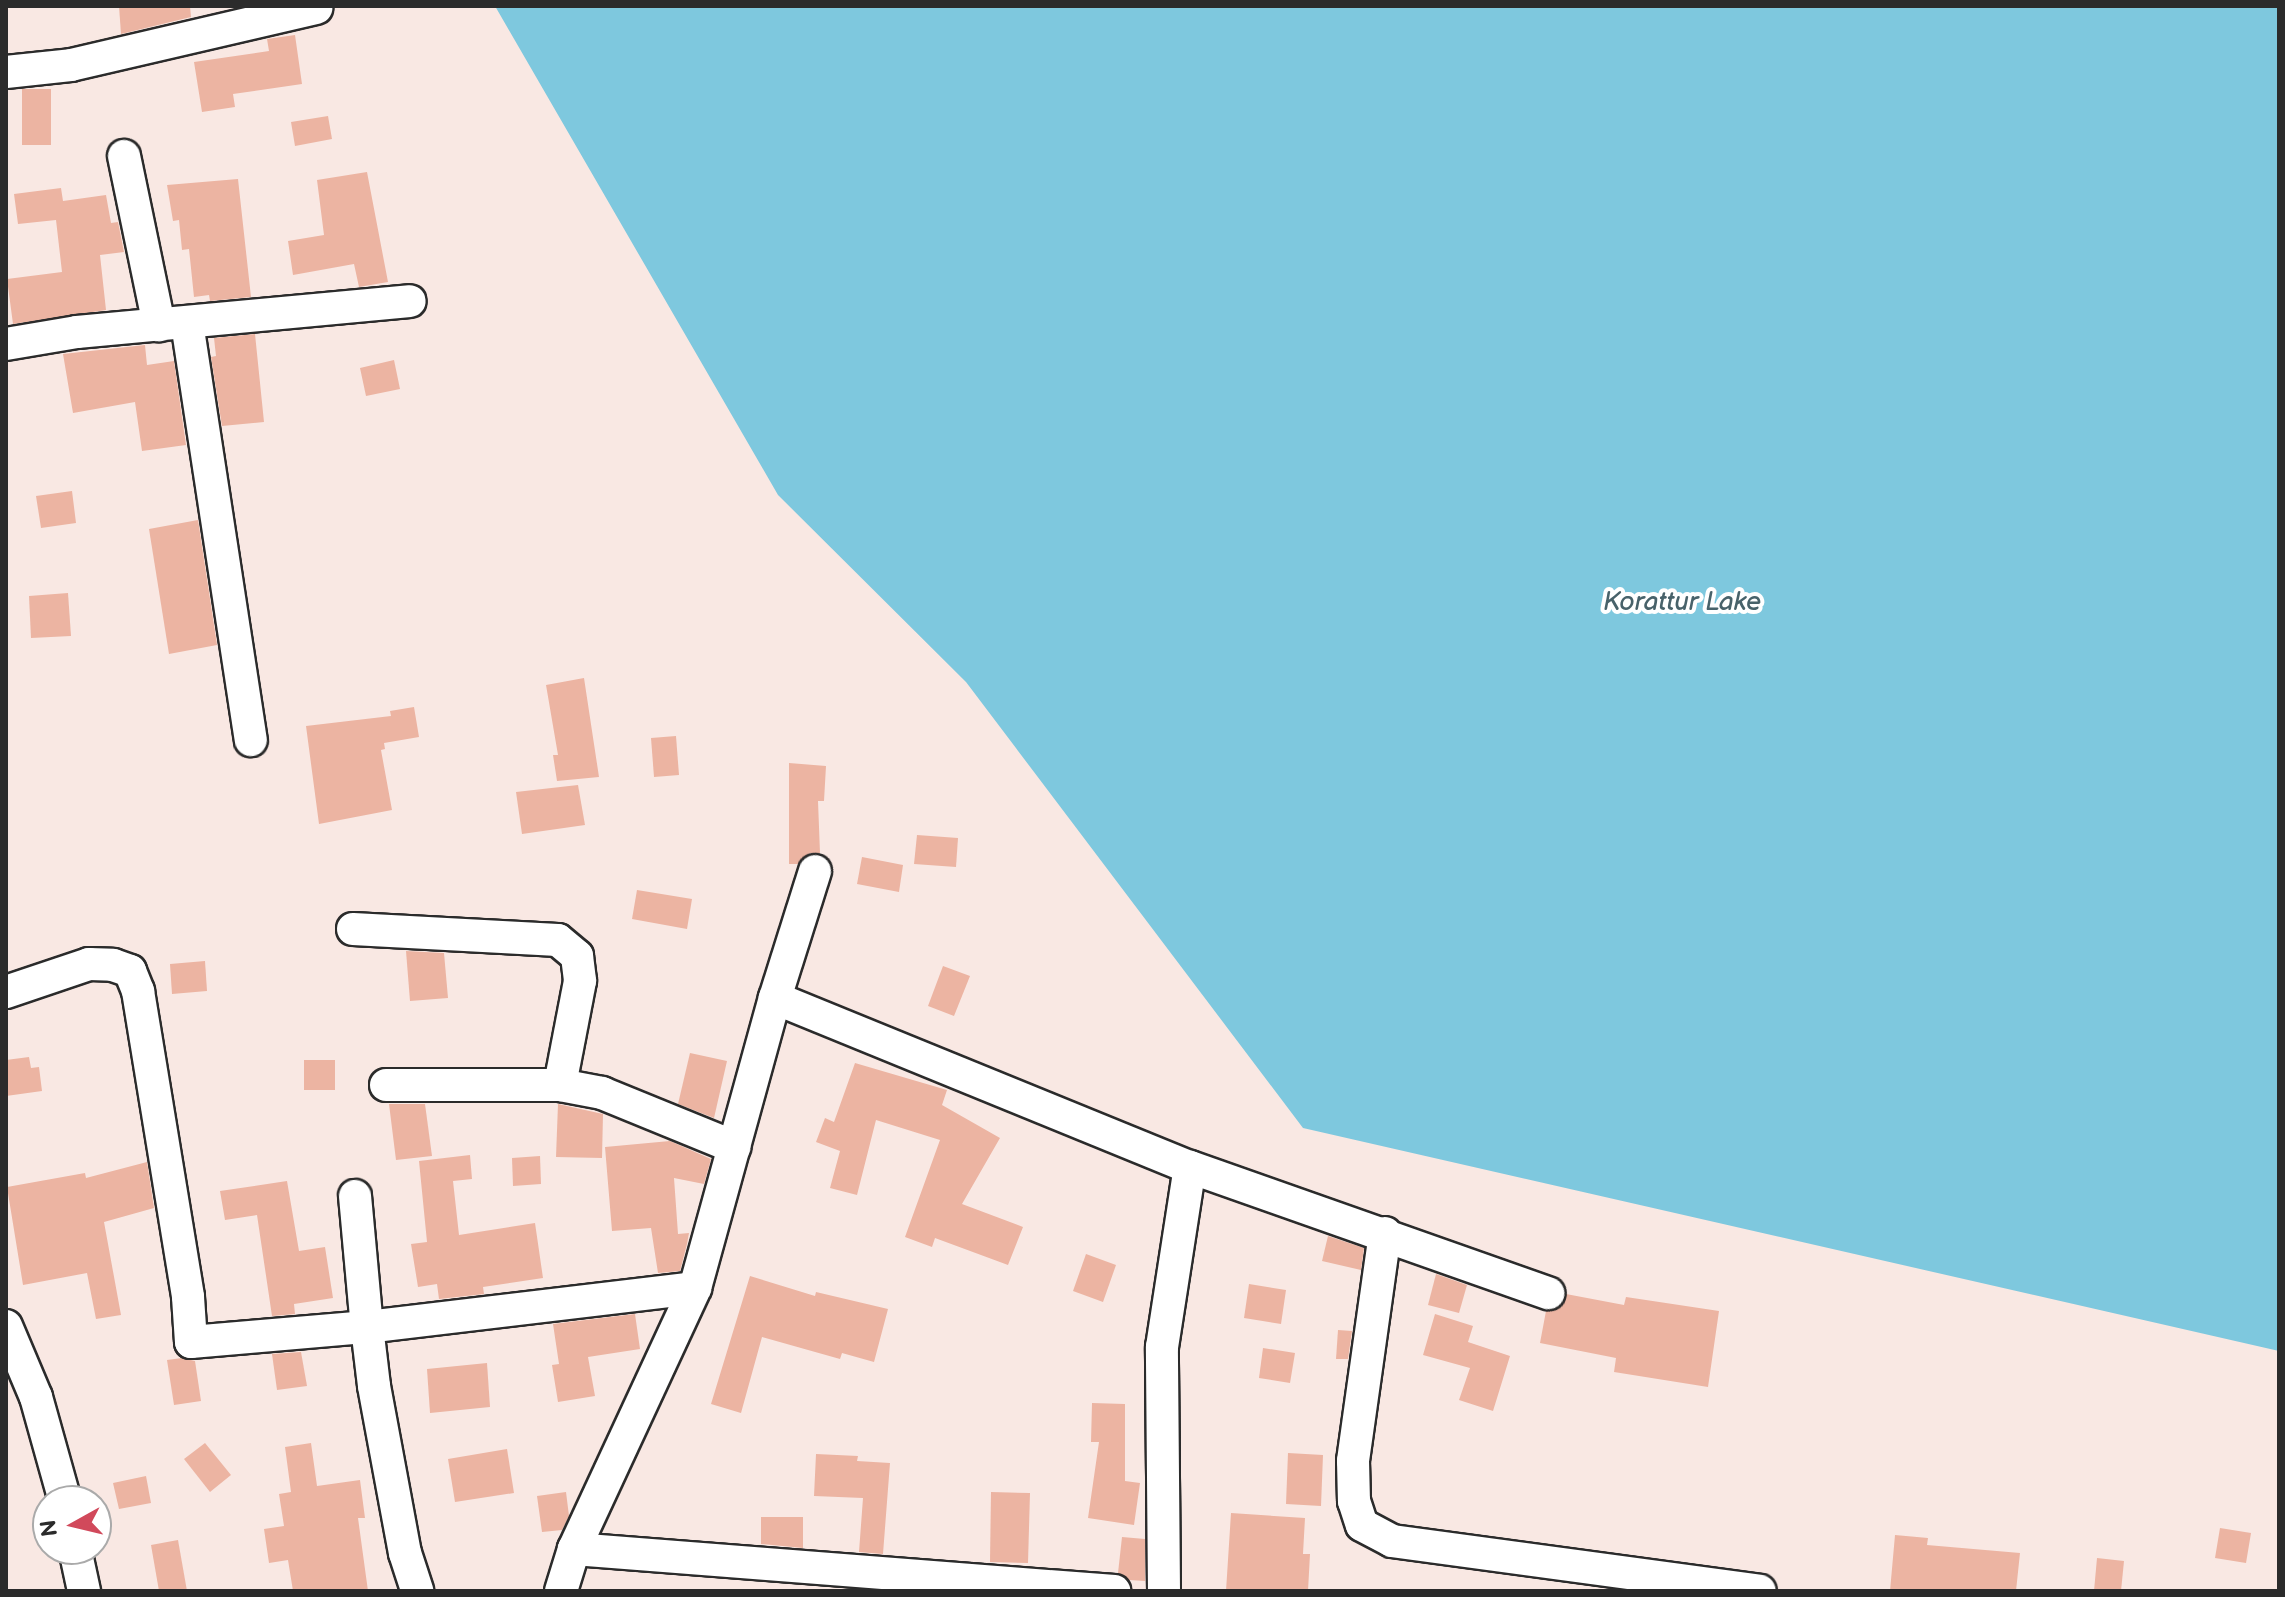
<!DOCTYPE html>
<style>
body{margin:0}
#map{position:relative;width:2285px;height:1597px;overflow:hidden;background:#f9e8e3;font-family:"Balsamiq Sans",sans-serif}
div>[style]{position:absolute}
.water>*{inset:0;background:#7ec8de}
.building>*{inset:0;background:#ecb4a2}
.roads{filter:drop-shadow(2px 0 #2b2b2b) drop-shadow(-2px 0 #2b2b2b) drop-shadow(0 2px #2b2b2b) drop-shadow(0 -2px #2b2b2b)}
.minor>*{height:32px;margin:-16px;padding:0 16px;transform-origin:16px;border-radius:16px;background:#fff}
span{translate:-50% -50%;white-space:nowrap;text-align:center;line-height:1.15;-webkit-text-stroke:8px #fff;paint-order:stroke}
.water-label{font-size:26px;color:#48626a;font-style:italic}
.frame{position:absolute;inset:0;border:8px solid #2b2b2b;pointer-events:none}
.north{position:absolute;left:32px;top:1485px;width:80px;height:80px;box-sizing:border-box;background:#fff;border:2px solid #aaa;border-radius:50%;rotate:262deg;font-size:22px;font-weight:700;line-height:32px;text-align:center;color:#2b2b2b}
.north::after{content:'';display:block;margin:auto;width:28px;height:36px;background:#d1495b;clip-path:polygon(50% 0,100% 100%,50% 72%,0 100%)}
</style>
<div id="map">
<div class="water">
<i style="clip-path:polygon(495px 6px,2279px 6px,2279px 1351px,1303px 1128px,966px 682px,778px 495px)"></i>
</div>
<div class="building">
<i style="clip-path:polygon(119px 6px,190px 6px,191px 17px,121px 34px)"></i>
<i style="clip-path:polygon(295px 35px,302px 84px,233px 94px,235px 107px,202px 112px,194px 62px,269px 51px,267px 39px)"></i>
<i style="clip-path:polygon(22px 89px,51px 89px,51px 145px,22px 145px)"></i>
<i style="clip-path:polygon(328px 116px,332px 139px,295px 146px,291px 122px)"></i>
<i style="clip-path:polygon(367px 172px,388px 282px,359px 287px,354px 264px,293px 275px,288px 241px,324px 235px,317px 180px)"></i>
<i style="clip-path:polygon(238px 179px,251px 297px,210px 301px,209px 295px,194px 297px,189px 249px,182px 250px,179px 220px,173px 221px,167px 185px)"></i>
<i style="clip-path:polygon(61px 188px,63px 201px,106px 195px,111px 223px,118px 222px,124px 252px,100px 255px,106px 310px,13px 324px,7px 279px,62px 272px,56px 220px,18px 224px,14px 194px)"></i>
<i style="clip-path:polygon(255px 334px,264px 422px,222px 426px,211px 357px,216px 356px,214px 338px)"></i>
<i style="clip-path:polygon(145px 345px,147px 365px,174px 361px,186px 445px,142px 451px,135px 402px,73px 413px,63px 354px)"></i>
<i style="clip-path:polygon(394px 360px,400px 389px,366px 396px,360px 368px)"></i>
<i style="clip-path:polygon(72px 491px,76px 523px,41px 528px,36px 496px)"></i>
<i style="clip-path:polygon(198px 520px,217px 645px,169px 654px,149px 529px)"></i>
<i style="clip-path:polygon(68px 593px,71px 636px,31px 638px,29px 596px)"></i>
<i style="clip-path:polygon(584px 678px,599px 777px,557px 781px,553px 755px,558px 755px,546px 685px)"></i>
<i style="clip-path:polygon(414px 707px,419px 737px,384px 743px,385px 749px,381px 750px,392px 810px,319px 824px,306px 726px,391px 716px,390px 711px)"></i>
<i style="clip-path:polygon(676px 736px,679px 775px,654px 777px,651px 738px)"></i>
<i style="clip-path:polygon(789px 763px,826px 766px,824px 801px,818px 801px,820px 853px,810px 853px,798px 864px,789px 864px)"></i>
<i style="clip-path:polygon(578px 785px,585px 825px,522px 834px,516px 792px)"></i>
<i style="clip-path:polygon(917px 835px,958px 838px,956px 867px,914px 864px)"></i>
<i style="clip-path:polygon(862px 857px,903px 865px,899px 892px,857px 884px)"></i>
<i style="clip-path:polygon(637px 890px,692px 899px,687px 929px,632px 919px)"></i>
<i style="clip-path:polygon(406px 951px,444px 953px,448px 998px,410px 1001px)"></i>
<i style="clip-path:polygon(205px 961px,207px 991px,172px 994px,170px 964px)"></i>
<i style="clip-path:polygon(943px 966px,970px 976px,954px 1016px,928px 1006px)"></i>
<i style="clip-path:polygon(690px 1053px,727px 1061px,714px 1118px,678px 1104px)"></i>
<i style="clip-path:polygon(29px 1057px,31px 1068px,39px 1067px,42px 1091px,6px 1096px,6px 1060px)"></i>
<i style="clip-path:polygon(304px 1060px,335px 1060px,335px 1090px,304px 1090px)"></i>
<i style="clip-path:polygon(855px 1063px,947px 1090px,942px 1105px,1000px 1138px,962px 1204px,1023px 1227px,1008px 1265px,935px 1238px,932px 1247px,905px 1237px,940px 1140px,876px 1120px,857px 1195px,830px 1188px,840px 1151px,816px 1142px,825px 1118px,834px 1122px)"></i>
<i style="clip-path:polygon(389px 1104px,425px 1104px,432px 1156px,396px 1160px)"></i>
<i style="clip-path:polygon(558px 1104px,603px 1114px,602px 1158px,556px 1157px)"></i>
<i style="clip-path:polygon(670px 1141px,711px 1159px,704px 1184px,674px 1178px,678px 1234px,689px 1233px,687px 1244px,680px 1271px,658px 1273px,651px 1228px,612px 1231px,605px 1147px)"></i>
<i style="clip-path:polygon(470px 1155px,472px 1179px,453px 1181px,459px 1235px,535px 1223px,543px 1278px,483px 1287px,484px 1294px,439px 1299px,437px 1284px,418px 1287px,411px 1244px,427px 1242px,419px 1161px)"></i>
<i style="clip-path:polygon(540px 1156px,541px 1184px,513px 1186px,512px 1158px)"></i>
<i style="clip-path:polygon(147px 1162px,154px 1208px,104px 1222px,121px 1315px,96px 1319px,87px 1273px,23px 1285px,7px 1187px,85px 1173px,86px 1178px)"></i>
<i style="clip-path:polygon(287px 1181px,299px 1251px,325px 1247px,333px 1298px,294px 1304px,295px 1314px,272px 1316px,257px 1215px,225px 1220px,220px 1191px)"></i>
<i style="clip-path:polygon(1328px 1236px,1364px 1248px,1361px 1270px,1322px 1261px)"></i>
<i style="clip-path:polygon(1086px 1254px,1116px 1265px,1103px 1302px,1073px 1291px)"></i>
<i style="clip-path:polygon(1436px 1274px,1467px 1285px,1459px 1313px,1428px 1305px)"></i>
<i style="clip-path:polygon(750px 1276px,815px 1296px,816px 1292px,888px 1309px,874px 1362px,842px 1353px,840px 1359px,762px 1337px,741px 1413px,711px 1404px)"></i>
<i style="clip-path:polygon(1249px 1284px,1286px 1290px,1281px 1324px,1244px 1318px)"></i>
<i style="clip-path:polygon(1566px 1294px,1624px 1305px,1626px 1297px,1719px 1311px,1708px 1387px,1614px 1372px,1616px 1358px,1540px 1343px,1546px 1311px,1561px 1307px)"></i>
<i style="clip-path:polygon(635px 1314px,640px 1349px,588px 1357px,595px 1396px,558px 1402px,552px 1365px,559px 1364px,553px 1324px)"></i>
<i style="clip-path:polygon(1435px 1314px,1473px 1326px,1468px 1342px,1510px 1356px,1493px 1411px,1459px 1400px,1470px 1368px,1423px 1355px)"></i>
<i style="clip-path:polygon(1338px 1330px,1352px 1331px,1348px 1359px,1336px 1359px)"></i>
<i style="clip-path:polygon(1263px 1348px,1295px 1353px,1290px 1383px,1259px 1378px)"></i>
<i style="clip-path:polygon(301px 1352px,307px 1386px,277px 1390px,272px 1354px)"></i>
<i style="clip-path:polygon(182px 1358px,195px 1361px,201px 1401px,174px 1405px,167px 1360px)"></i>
<i style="clip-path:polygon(487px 1363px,490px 1407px,430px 1413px,427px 1369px)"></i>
<i style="clip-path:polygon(1092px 1403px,1125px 1404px,1125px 1481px,1140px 1483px,1134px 1525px,1088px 1518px,1099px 1442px,1091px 1442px)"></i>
<i style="clip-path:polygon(205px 1443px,231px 1475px,210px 1492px,184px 1459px)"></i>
<i style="clip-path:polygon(311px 1443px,317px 1486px,360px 1480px,365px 1518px,358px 1518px,368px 1591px,293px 1591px,288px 1560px,269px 1563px,264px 1529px,284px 1526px,279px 1494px,291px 1492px,285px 1447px)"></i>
<i style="clip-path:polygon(507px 1449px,514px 1493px,455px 1502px,448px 1459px)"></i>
<i style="clip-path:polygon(1288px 1453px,1323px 1455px,1321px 1506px,1286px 1504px)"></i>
<i style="clip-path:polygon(816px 1454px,858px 1456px,857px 1461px,890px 1463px,883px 1554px,859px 1552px,863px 1498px,814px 1496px)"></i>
<i style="clip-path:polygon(146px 1476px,151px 1503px,119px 1509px,113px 1483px)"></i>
<i style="clip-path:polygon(566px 1492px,569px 1516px,562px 1530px,542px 1532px,537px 1496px)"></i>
<i style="clip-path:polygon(991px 1492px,1030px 1493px,1028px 1563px,990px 1562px)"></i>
<i style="clip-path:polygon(1231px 1513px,1305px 1518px,1303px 1554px,1310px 1554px,1308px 1591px,1226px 1591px)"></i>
<i style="clip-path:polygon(761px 1517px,803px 1517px,803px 1548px,761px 1544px)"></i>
<i style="clip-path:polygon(2220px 1528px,2251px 1533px,2246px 1563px,2215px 1558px)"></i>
<i style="clip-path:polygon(1895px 1535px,1928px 1538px,1927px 1545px,2020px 1553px,2016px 1591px,1890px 1591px)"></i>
<i style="clip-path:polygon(1122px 1537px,1145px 1539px,1145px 1581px,1129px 1580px,1118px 1573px)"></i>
<i style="clip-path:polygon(178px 1540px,187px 1591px,159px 1591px,151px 1545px)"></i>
<i style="clip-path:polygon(2097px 1558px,2124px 1561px,2121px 1591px,2094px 1591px)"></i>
</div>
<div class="roads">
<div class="minor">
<i style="left:6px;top:72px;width:65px;rotate:-6.1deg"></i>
<i style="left:71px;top:65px;width:252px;rotate:-13.1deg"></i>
<i style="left:124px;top:156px;width:173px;rotate:78.3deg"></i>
<i style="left:187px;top:323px;width:422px;rotate:81.3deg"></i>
<i style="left:6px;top:344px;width:72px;rotate:-9.6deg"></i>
<i style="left:77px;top:332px;width:334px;rotate:-5.3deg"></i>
<i style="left:353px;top:929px;width:205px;rotate:3.1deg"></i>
<i style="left:558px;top:940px;width:25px;rotate:40deg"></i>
<i style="left:577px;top:956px;width:25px;rotate:83deg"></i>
<i style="left:580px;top:981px;width:106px;rotate:100.9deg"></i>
<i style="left:6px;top:992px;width:88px;rotate:-18.6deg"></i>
<i style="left:89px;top:964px;width:24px;rotate:2deg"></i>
<i style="left:113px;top:965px;width:18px;rotate:19deg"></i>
<i style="left:130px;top:971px;width:22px;rotate:68deg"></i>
<i style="left:138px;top:991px;width:310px;rotate:80.7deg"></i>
<i style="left:188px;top:1297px;width:45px;rotate:86.2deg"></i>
<i style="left:191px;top:1342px;width:177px;rotate:-4.9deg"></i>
<i style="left:367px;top:1327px;width:59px;rotate:83.2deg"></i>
<i style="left:374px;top:1386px;width:170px;rotate:79.5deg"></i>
<i style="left:405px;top:1553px;width:40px;rotate:72deg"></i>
<i style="left:775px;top:998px;width:448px;rotate:22.2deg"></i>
<i style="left:1190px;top:1167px;width:380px;rotate:19.4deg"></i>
<i style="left:386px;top:1085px;width:174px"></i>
<i style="left:560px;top:1085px;width:43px;rotate:10.8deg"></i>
<i style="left:602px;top:1093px;width:143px;rotate:22.2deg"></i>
<i style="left:355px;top:1196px;width:132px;rotate:84.8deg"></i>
<i style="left:367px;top:1327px;width:330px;rotate:-6.8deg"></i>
<i style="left:1385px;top:1233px;width:230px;rotate:98deg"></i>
<i style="left:1353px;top:1461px;width:40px;rotate:88.6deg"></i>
<i style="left:1354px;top:1501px;width:25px;rotate:72deg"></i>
<i style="left:1362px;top:1525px;width:34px;rotate:28deg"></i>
<i style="left:1392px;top:1541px;width:371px;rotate:7.7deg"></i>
<i style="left:6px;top:1326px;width:77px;rotate:67.1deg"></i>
<i style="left:36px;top:1397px;width:108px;rotate:74.4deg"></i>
<i style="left:75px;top:1549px;width:43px;rotate:77.9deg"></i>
<i style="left:574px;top:1549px;width:542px;rotate:4.45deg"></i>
<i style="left:561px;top:1591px;width:44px;rotate:-72.8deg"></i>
<i style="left:574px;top:1549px;width:288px;rotate:-65.1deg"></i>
<i style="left:695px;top:1288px;width:301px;rotate:-74.6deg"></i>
<i style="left:775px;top:998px;width:133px;rotate:-72.5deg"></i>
<i style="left:1164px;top:1591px;width:244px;rotate:-90.5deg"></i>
<i style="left:1162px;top:1347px;width:182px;rotate:-81.2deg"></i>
</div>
</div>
<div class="water-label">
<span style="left:1682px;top:603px">Korattur Lake</span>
</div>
<div class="frame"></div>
<div class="north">N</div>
</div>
